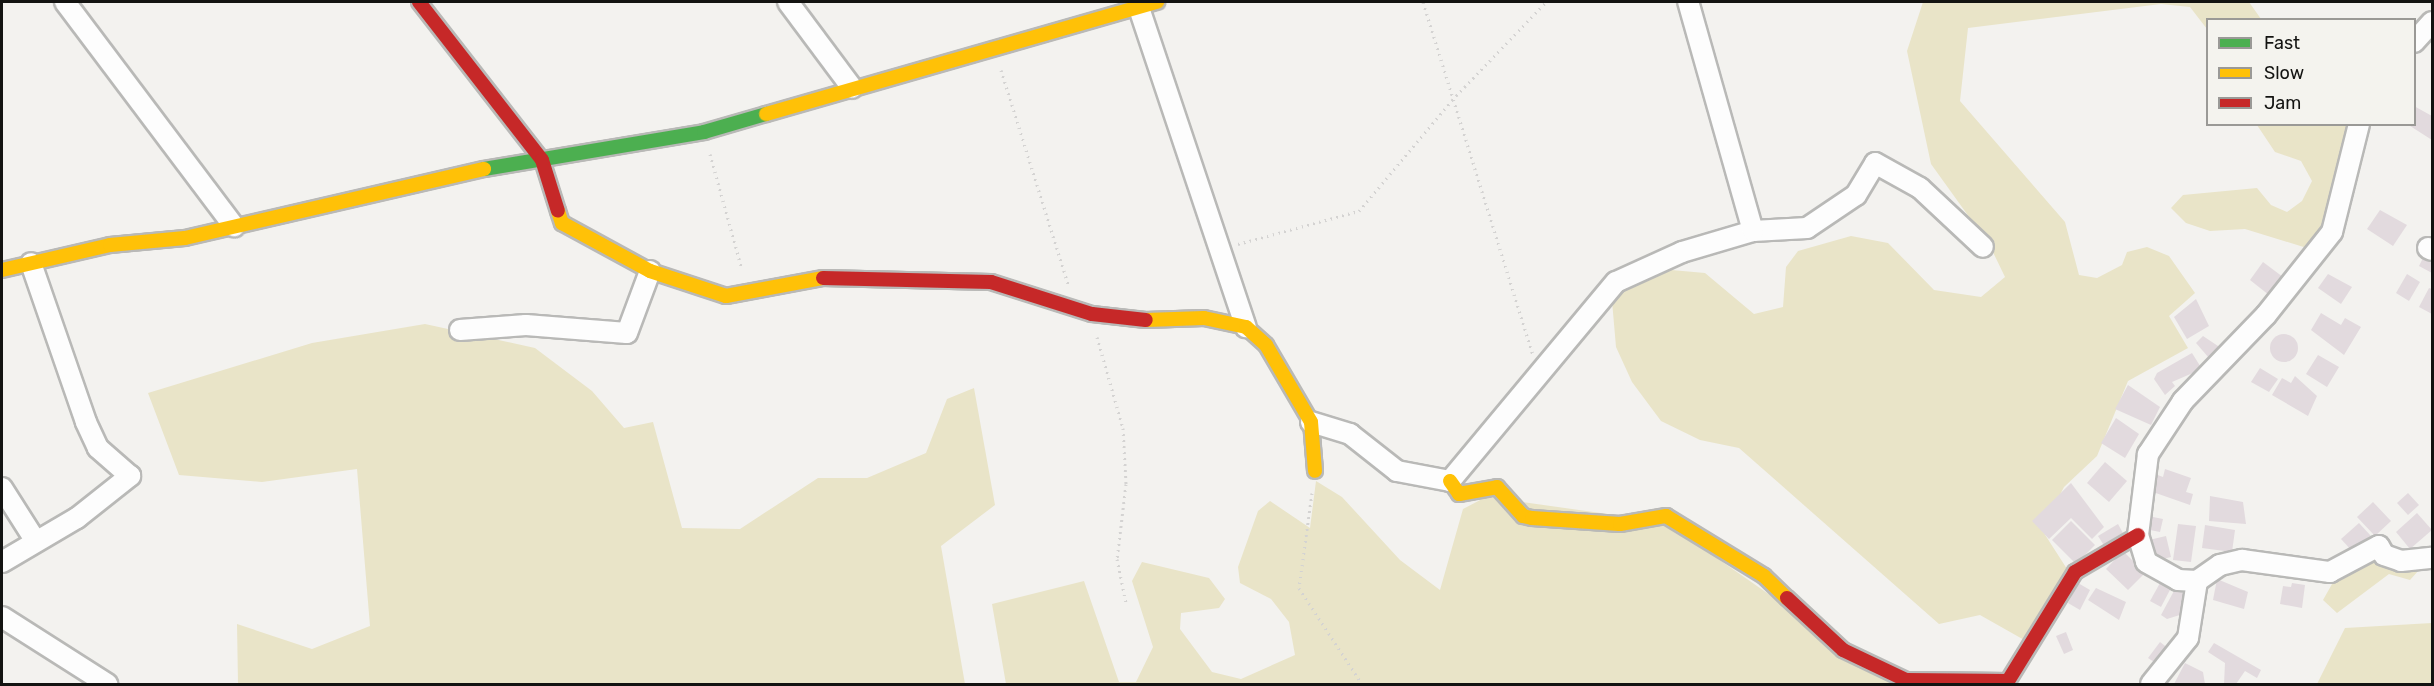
<!DOCTYPE html>
<style>
body{margin:0}
#map{position:relative;width:2434px;height:686px;overflow:hidden;background:#f3f2ef;font-family:Rubik,sans-serif}
div>[style]{position:absolute}
.green>*{inset:0;background:#e9e4c8}
.building>*{inset:0;background:#e2dade}
.round{border-radius:50%}
.path>*{height:3px;margin-top:-1.5px;transform-origin:0;background:repeating-linear-gradient(90deg,#d4d3d2 0 1.5px,transparent 0 6px)}
.roads{filter:drop-shadow(2px 0 #b9b9b7) drop-shadow(-2px 0 #b9b9b7) drop-shadow(0 2px #b9b9b7) drop-shadow(0 -2px #b9b9b7)}
.street>*{height:20px;margin:-10px;padding:0 10px;transform-origin:10px;border-radius:10px;background:#fdfdfd}
.fast>*{height:14px;margin:-7px;padding:0 7px;transform-origin:7px;border-radius:7px;background:#4caf50}
.slow>*{height:14px;margin:-7px;padding:0 7px;transform-origin:7px;border-radius:7px;background:#ffc107}
.jam>*{height:14px;margin:-7px;padding:0 7px;transform-origin:7px;border-radius:7px;background:#c62828}
span{translate:-50% -50%;white-space:nowrap;text-align:center;line-height:1.15;-webkit-text-stroke:4.5px #f4f3ee;paint-order:stroke}
.frame{position:absolute;inset:0;border:3px solid #131311;pointer-events:none}
.legend{position:absolute;left:2206px;top:18px;width:210px;height:108px;box-sizing:border-box;background:#f4f3ee;border:2px solid #9a9996;margin:0;padding:8px 10px;list-style:none;font-size:18px;color:#131311}
.legend li{display:flex;align-items:center;gap:12px;height:30px}
.legend b{width:30px;border:2px solid #9a9996}
</style>
<div id="map">
<div class="green">
<i style="clip-path:polygon(1923px 2px,2249px 2px,2261px 19px,2208px 20px,2207px 29px,2190px 7px,2161px 4px,1968px 28px,1960px 101px,2065px 222px,2079px 275px,2097px 278px,2122px 265px,2127px 252px,2147px 247px,2169px 256px,2195px 293px,2169px 316px,2188px 348px,2128px 381px,2097px 456px,2064px 487px,2042px 530px,2069px 572px,2026px 641px,1980px 615px,1939px 624px,1739px 448px,1700px 440px,1661px 421px,1632px 382px,1616px 347px,1612px 301px,1618px 285px,1660px 269px,1705px 273px,1754px 314px,1783px 307px,1786px 267px,1798px 251px,1851px 236px,1888px 243px,1934px 290px,1981px 297px,2005px 277px,1990px 246px,1931px 164px,1907px 51px)"></i>
<i style="clip-path:polygon(2257px 125px,2354px 125px,2331px 219px,2310px 249px,2245px 229px,2210px 231px,2186px 223px,2171px 208px,2183px 195px,2257px 188px,2271px 205px,2287px 212px,2302px 201px,2312px 181px,2301px 161px,2275px 152px)"></i>
<i style="clip-path:polygon(425px 324px,535px 348px,592px 391px,624px 428px,653px 422px,682px 528px,740px 529px,818px 478px,867px 478px,926px 453px,947px 399px,974px 388px,995px 505px,941px 546px,965px 684px,238px 684px,237px 624px,312px 649px,370px 626px,357px 469px,262px 482px,179px 475px,148px 393px,312px 343px)"></i>
<i style="clip-path:polygon(1316px 481px,1342px 497px,1400px 560px,1440px 590px,1463px 509px,1486px 497px,1665px 522px,1898px 684px,1006px 684px,992px 604px,1084px 581px,1119px 682px,1136px 682px,1153px 647px,1132px 581px,1142px 562px,1209px 578px,1225px 599px,1219px 608px,1181px 613px,1180px 629px,1212px 672px,1241px 679px,1295px 655px,1289px 622px,1271px 599px,1240px 583px,1238px 567px,1258px 511px,1270px 501px,1310px 528px)"></i>
<i style="clip-path:polygon(2378px 557px,2419px 570px,2410px 580px,2389px 574px,2337px 613px,2323px 600px,2336px 577px)"></i>
<i style="clip-path:polygon(2432px 623px,2432px 684px,2317px 684px,2345px 628px)"></i>
</div>
<div class="building">
<i style="clip-path:polygon(2414px 106px,2432px 116px,2432px 140px,2407px 124px,2414px 124px)"></i>
<i style="clip-path:polygon(2380px 210px,2407px 225px,2393px 246px,2367px 229px)"></i>
<i style="clip-path:polygon(2425px 254px,2432px 258px,2432px 273px,2419px 266px)"></i>
<i style="clip-path:polygon(2263px 262px,2283px 277px,2269px 295px,2250px 280px)"></i>
<i style="clip-path:polygon(2328px 274px,2352px 287px,2341px 304px,2318px 288px)"></i>
<i style="clip-path:polygon(2407px 274px,2420px 282px,2409px 301px,2396px 293px)"></i>
<i style="clip-path:polygon(2429px 288px,2432px 289px,2432px 314px,2419px 307px)"></i>
<i style="clip-path:polygon(2196px 299px,2209px 326px,2187px 339px,2174px 317px)"></i>
<i style="clip-path:polygon(2321px 313px,2341px 325px,2345px 318px,2361px 327px,2344px 355px,2311px 330px)"></i>
<i class="round" style="left:2270px;top:334px;width:28px;height:28px"></i>
<i style="clip-path:polygon(2203px 336px,2221px 348px,2209px 358px,2196px 343px)"></i>
<i style="clip-path:polygon(2192px 353px,2202px 369px,2172px 382px,2175px 386px,2165px 395px,2154px 379px,2157px 373px)"></i>
<i style="clip-path:polygon(2318px 355px,2339px 367px,2327px 387px,2306px 374px)"></i>
<i style="clip-path:polygon(2260px 368px,2278px 379px,2269px 392px,2251px 382px)"></i>
<i style="clip-path:polygon(2295px 376px,2317px 396px,2308px 416px,2272px 395px,2282px 378px,2291px 383px)"></i>
<i style="clip-path:polygon(2128px 385px,2160px 407px,2151px 425px,2115px 409px)"></i>
<i style="clip-path:polygon(2116px 418px,2139px 434px,2125px 458px,2101px 443px)"></i>
<i style="clip-path:polygon(2105px 462px,2127px 481px,2109px 502px,2087px 483px)"></i>
<i style="clip-path:polygon(2165px 469px,2191px 478px,2186px 492px,2193px 494px,2190px 505px,2150px 491px,2155px 474px,2163px 477px)"></i>
<i style="clip-path:polygon(2071px 483px,2104px 527px,2092px 539px,2071px 518px,2049px 539px,2032px 521px)"></i>
<i style="clip-path:polygon(2408px 493px,2419px 505px,2408px 515px,2397px 503px)"></i>
<i style="clip-path:polygon(2210px 496px,2243px 502px,2246px 524px,2209px 521px)"></i>
<i style="clip-path:polygon(2373px 502px,2391px 521px,2375px 536px,2357px 517px)"></i>
<i style="clip-path:polygon(2417px 513px,2432px 530px,2410px 549px,2396px 532px)"></i>
<i style="clip-path:polygon(2148px 516px,2163px 519px,2160px 532px,2145px 529px)"></i>
<i style="clip-path:polygon(2071px 521px,2095px 545px,2076px 564px,2052px 540px)"></i>
<i style="clip-path:polygon(2359px 523px,2371px 536px,2353px 552px,2341px 539px)"></i>
<i style="clip-path:polygon(2118px 524px,2124px 535px,2105px 547px,2098px 536px)"></i>
<i style="clip-path:polygon(2178px 524px,2196px 526px,2191px 562px,2173px 560px)"></i>
<i style="clip-path:polygon(2205px 525px,2235px 530px,2232px 552px,2202px 548px)"></i>
<i style="clip-path:polygon(2166px 536px,2171px 557px,2154px 561px,2149px 540px)"></i>
<i style="clip-path:polygon(2123px 551px,2145px 573px,2128px 590px,2106px 569px)"></i>
<i style="clip-path:polygon(2217px 579px,2248px 592px,2244px 609px,2213px 600px)"></i>
<i style="clip-path:polygon(2078px 583px,2090px 590px,2080px 610px,2068px 603px)"></i>
<i style="clip-path:polygon(2160px 583px,2171px 588px,2161px 607px,2150px 601px)"></i>
<i style="clip-path:polygon(2292px 583px,2305px 585px,2302px 608px,2280px 604px,2283px 586px,2291px 587px)"></i>
<i style="clip-path:polygon(2096px 588px,2126px 602px,2119px 620px,2088px 600px)"></i>
<i style="clip-path:polygon(2175px 589px,2191px 597px,2183px 614px,2167px 619px,2161px 615px)"></i>
<i style="clip-path:polygon(2066px 632px,2073px 650px,2064px 654px,2056px 636px)"></i>
<i style="clip-path:polygon(2160px 642px,2169px 649px,2157px 664px,2148px 658px)"></i>
<i style="clip-path:polygon(2214px 643px,2261px 670px,2257px 678px,2245px 671px,2236px 684px,2224px 684px,2225px 663px,2208px 652px)"></i>
<i style="clip-path:polygon(2185px 663px,2203px 672px,2205px 684px,2174px 684px)"></i>
</div>
<div class="path">
<i style="left:1423px;top:2px;width:370px;rotate:72.7deg"></i>
<i style="left:1001px;top:70px;width:224px;rotate:72.6deg"></i>
<i style="left:710px;top:154px;width:119px;rotate:74.5deg"></i>
<i style="left:1238px;top:244px;width:125px;rotate:-15.3deg"></i>
<i style="left:1359px;top:211px;width:145px;rotate:-50deg"></i>
<i style="left:1452px;top:100px;width:136px;rotate:-46.2deg"></i>
<i style="left:1097px;top:337px;width:95px;rotate:74.1deg"></i>
<i style="left:1123px;top:428px;width:56px;rotate:86.9deg"></i>
<i style="left:1126px;top:484px;width:76px;rotate:96.8deg"></i>
<i style="left:1117px;top:559px;width:45px;rotate:78.4deg"></i>
<i style="left:1312px;top:493px;width:96px;rotate:97.8deg"></i>
<i style="left:1299px;top:588px;width:115px;rotate:56.7deg"></i>
</div>
<div class="roads">
<div class="street">
<i style="left:65px;top:2px;width:281px;rotate:53deg"></i>
<i style="left:788px;top:2px;width:107px;rotate:53.3deg"></i>
<i style="left:1137px;top:2px;width:343px;rotate:71.5deg"></i>
<i style="left:2414px;top:42px;width:27px;rotate:-48deg"></i>
<i style="left:2359px;top:124px;width:111px;rotate:104deg"></i>
<i style="left:2332px;top:232px;width:106px;rotate:128.5deg"></i>
<i style="left:2266px;top:315px;width:120px;rotate:134deg"></i>
<i style="left:2183px;top:401px;width:64px;rotate:123.4deg"></i>
<i style="left:2148px;top:454px;width:82px;rotate:97deg"></i>
<i style="left:2138px;top:535px;width:28px;rotate:73deg"></i>
<i style="left:2146px;top:562px;width:37px;rotate:29deg"></i>
<i style="left:2178px;top:580px;width:19px;rotate:3deg"></i>
<i style="left:2197px;top:581px;width:28px;rotate:-35deg"></i>
<i style="left:2220px;top:565px;width:23px;rotate:-13deg"></i>
<i style="left:2242px;top:560px;width:89px;rotate:7.8deg"></i>
<i style="left:2330px;top:572px;width:55px;rotate:-28deg"></i>
<i style="left:2379px;top:546px;width:10px;rotate:61deg"></i>
<i style="left:2384px;top:555px;width:18px;rotate:19deg"></i>
<i style="left:2401px;top:561px;width:31px;rotate:-6deg"></i>
<i style="left:1753px;top:231px;width:54px;rotate:-3.2deg"></i>
<i style="left:1807px;top:228px;width:59px;rotate:-34deg"></i>
<i style="left:1856px;top:195px;width:37px;rotate:-59deg"></i>
<i style="left:1875px;top:163px;width:51px;rotate:29.1deg"></i>
<i style="left:1920px;top:188px;width:86px;rotate:43.1deg"></i>
<i style="left:2428px;top:248px;width:4px;rotate:27deg"></i>
<i style="left:460px;top:330px;width:66px;rotate:-4.3deg"></i>
<i style="left:526px;top:325px;width:101px;rotate:4.5deg"></i>
<i style="left:627px;top:333px;width:66px;rotate:-69.6deg"></i>
<i style="left:1311px;top:422px;width:41px;rotate:17.1deg"></i>
<i style="left:1350px;top:434px;width:60px;rotate:38.2deg"></i>
<i style="left:1397px;top:471px;width:54px;rotate:10.7deg"></i>
<i style="left:1450px;top:481px;width:259px;rotate:-50.2deg"></i>
<i style="left:1616px;top:282px;width:72px;rotate:-24.4deg"></i>
<i style="left:1682px;top:252px;width:74px;rotate:-16.5deg"></i>
<i style="left:1753px;top:231px;width:238px;rotate:-105.8deg"></i>
<i style="left:2px;top:488px;width:62px;rotate:57.6deg"></i>
<i style="left:2px;top:562px;width:87px;rotate:-30.4deg"></i>
<i style="left:77px;top:518px;width:68px;rotate:-38.4deg"></i>
<i style="left:130px;top:476px;width:43px;rotate:-138.8deg"></i>
<i style="left:98px;top:448px;width:29px;rotate:-115deg"></i>
<i style="left:86px;top:422px;width:168px;rotate:-109.1deg"></i>
<i style="left:2px;top:617px;width:125px;rotate:32.5deg"></i>
<i style="left:2151px;top:684px;width:59px;rotate:-51.2deg"></i>
<i style="left:2188px;top:638px;width:58px;rotate:-81deg"></i>
</div>
<div class="fast">
<i style="left:484px;top:169px;width:223px;rotate:-9.5deg"></i>
<i style="left:704px;top:132px;width:65px;rotate:-16.2deg"></i>
</div>
<div class="slow">
<i style="left:766px;top:114px;width:407px;rotate:-16deg"></i>
<i style="left:558px;top:211px;width:13px;rotate:72deg"></i>
<i style="left:562px;top:223px;width:100px;rotate:28.6deg"></i>
<i style="left:650px;top:271px;width:80px;rotate:18.2deg"></i>
<i style="left:726px;top:296px;width:99px;rotate:-10.5deg"></i>
<i style="left:2px;top:270px;width:111px;rotate:-13deg"></i>
<i style="left:110px;top:245px;width:75px;rotate:-5.3deg"></i>
<i style="left:185px;top:238px;width:307px;rotate:-13deg"></i>
<i style="left:1146px;top:320px;width:58px;rotate:-2deg"></i>
<i style="left:1204px;top:318px;width:43px;rotate:12.1deg"></i>
<i style="left:1246px;top:327px;width:27px;rotate:42deg"></i>
<i style="left:1266px;top:345px;width:89px;rotate:59.7deg"></i>
<i style="left:1311px;top:422px;width:49px;rotate:85.3deg"></i>
<i style="left:1450px;top:481px;width:16px;rotate:55deg"></i>
<i style="left:1459px;top:494px;width:39px;rotate:-10deg"></i>
<i style="left:1497px;top:487px;width:39px;rotate:48deg"></i>
<i style="left:1523px;top:516px;width:9px;rotate:13deg"></i>
<i style="left:1532px;top:518px;width:88px;rotate:3.9deg"></i>
<i style="left:1620px;top:524px;width:47px;rotate:-9.9deg"></i>
<i style="left:1666px;top:516px;width:115px;rotate:31.5deg"></i>
<i style="left:1764px;top:576px;width:32px;rotate:44deg"></i>
</div>
<div class="jam">
<i style="left:419px;top:2px;width:200px;rotate:52.1deg"></i>
<i style="left:542px;top:160px;width:53px;rotate:72.6deg"></i>
<i style="left:823px;top:278px;width:168px;rotate:1.4deg"></i>
<i style="left:991px;top:282px;width:106px;rotate:17.6deg"></i>
<i style="left:1092px;top:314px;width:54px;rotate:6.3deg"></i>
<i style="left:1787px;top:598px;width:76px;rotate:42.9deg"></i>
<i style="left:1843px;top:650px;width:70px;rotate:25.5deg"></i>
<i style="left:1906px;top:680px;width:102px;rotate:0.6deg"></i>
<i style="left:2008px;top:681px;width:128px;rotate:-58.4deg"></i>
<i style="left:2075px;top:572px;width:73px;rotate:-30.4deg"></i>
</div>
</div>
<div class="frame"></div>
<ul class="legend">
<li><b style="height:8px;background:#4caf50"></b>Fast</li>
<li><b style="height:8px;background:#ffc107"></b>Slow</li>
<li><b style="height:8px;background:#c62828"></b>Jam</li>
</ul>
</div>
